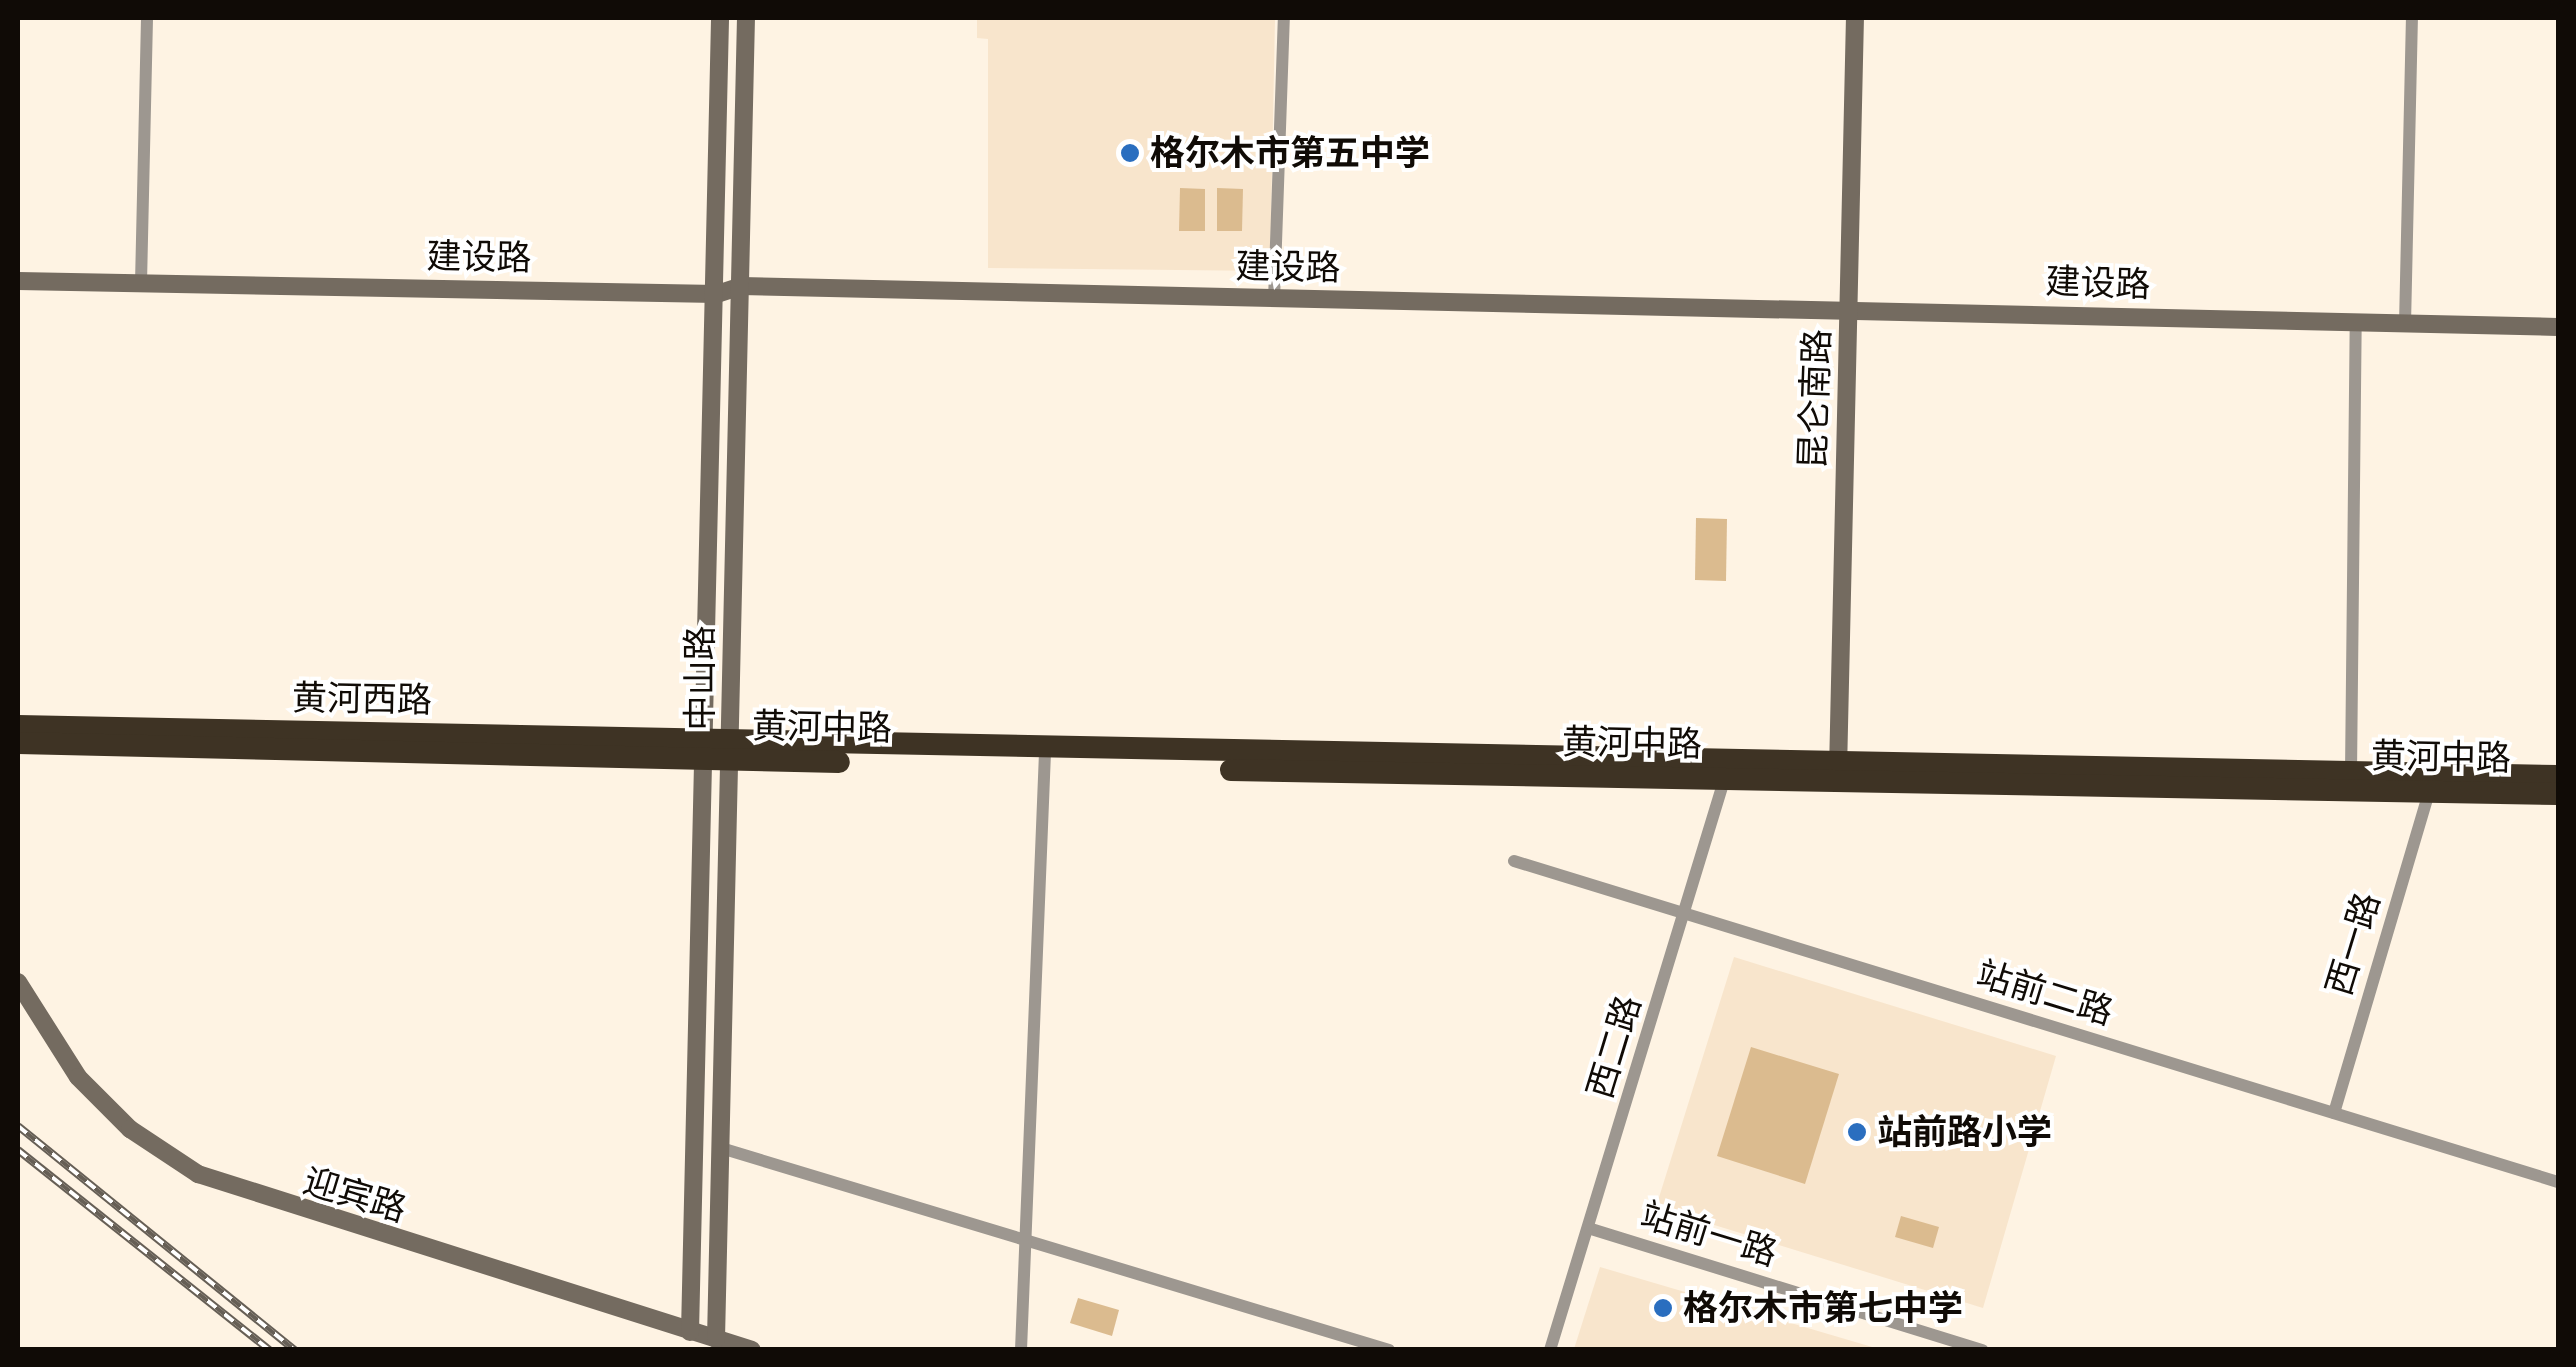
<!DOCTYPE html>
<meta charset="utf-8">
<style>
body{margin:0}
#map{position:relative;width:2576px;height:1367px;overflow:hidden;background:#fef3e3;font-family:Merriweather,"Noto Sans SC",serif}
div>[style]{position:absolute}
.built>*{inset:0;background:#f8e5cc}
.green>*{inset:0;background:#dbbb8f}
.street>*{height:12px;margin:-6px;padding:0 6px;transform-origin:6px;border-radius:6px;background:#9d9790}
.secondary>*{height:18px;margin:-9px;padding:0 9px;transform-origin:9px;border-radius:9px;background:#746b60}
.highway>*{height:22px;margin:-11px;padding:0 11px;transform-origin:11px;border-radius:11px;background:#3e3324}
.rail>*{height:8px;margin-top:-4px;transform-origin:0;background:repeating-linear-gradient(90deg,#fff 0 11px,#665f56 0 22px);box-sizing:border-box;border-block:2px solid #665f56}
.dots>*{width:28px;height:28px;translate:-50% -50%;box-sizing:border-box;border:5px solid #fff;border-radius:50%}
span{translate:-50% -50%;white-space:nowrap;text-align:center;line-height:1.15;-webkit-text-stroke:8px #fff;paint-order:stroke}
.poi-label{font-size:35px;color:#100b06;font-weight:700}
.left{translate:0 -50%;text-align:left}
.street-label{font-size:35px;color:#100b06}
.frame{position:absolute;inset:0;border:20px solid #100b06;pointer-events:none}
</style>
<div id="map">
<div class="built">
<i style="clip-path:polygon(977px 18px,1275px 18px,1270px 271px,988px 268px,988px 39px,977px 38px)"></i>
<i style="clip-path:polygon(1734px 957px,2056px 1056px,1983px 1308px,1656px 1207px)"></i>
<i style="clip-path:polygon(1600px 1267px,1879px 1349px,1574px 1349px)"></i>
</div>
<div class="green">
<i style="clip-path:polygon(1180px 188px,1205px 189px,1205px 231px,1179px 231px)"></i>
<i style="clip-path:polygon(1217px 188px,1243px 189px,1242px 231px,1217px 231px)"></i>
<i style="clip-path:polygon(1696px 518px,1727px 519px,1726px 581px,1695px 580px)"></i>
<i style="clip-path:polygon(1751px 1047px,1839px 1074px,1805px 1184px,1717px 1156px)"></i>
<i style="clip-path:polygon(1901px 1216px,1939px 1227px,1933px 1248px,1895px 1237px)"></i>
<i style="clip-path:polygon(1078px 1298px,1119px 1310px,1112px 1336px,1070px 1323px)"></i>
</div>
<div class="street">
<i style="left:141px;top:283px;width:265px;rotate:-88.7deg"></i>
<i style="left:1274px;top:300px;width:282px;rotate:-88deg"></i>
<i style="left:2405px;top:324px;width:306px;rotate:-88.7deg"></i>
<i style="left:2351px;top:773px;width:450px;rotate:-89.4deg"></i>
<i style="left:1514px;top:861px;width:1092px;rotate:17.09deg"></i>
<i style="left:2334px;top:1113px;width:335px;rotate:-73.5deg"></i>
<i style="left:721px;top:1148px;width:698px;rotate:16.83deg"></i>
<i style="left:1588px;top:1228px;width:413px;rotate:17.2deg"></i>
<i style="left:1021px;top:1350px;width:598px;rotate:-87.7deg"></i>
<i style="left:1550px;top:1350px;width:602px;rotate:-73.01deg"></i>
</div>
<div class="secondary">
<i style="left:18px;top:281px;width:699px;rotate:1.07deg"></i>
<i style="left:717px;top:294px;width:25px;rotate:-18deg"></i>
<i style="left:741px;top:286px;width:1817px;rotate:1.29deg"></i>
<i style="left:1838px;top:771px;width:753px;rotate:-88.71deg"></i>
<i style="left:18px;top:982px;width:112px;rotate:57.7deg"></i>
<i style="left:78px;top:1077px;width:74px;rotate:45deg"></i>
<i style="left:130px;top:1129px;width:82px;rotate:33.5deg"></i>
<i style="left:198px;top:1174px;width:581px;rotate:17.62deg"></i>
<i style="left:690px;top:1332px;width:1314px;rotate:-88.69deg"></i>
<i style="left:716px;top:1339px;width:1321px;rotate:-88.7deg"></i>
</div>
<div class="highway">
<i style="left:18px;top:726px;width:2540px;rotate:1.13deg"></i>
<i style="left:18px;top:743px;width:821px;rotate:1.33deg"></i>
<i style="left:1231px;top:770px;width:1327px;rotate:1.04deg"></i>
</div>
<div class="rail">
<i style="left:18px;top:1126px;width:356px;rotate:39deg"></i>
<i style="left:18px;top:1150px;width:321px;rotate:38.5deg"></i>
</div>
<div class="dots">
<i style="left:1130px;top:153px;background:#2a6ebf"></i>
<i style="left:1857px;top:1132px;background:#2a6ebf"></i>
<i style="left:1663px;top:1308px;background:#2a6ebf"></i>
</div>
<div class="poi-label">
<span class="left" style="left:1150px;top:153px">格尔木市第五中学</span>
<span class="left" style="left:1877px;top:1132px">站前路小学</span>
<span class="left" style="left:1683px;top:1308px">格尔木市第七中学</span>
</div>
<div class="street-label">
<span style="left:479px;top:257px;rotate:1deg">建设路</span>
<span style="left:1288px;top:267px;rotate:1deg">建设路</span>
<span style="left:2098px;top:283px;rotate:2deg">建设路</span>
<span style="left:1815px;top:399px;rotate:-88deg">昆仑南路</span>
<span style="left:700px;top:678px;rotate:-90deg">中山路</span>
<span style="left:362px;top:699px;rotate:1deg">黄河西路</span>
<span style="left:822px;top:727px;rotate:1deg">黄河中路</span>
<span style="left:1632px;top:743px;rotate:1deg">黄河中路</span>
<span style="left:2441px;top:757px;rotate:1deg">黄河中路</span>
<span style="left:2353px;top:944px;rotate:-73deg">西一路</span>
<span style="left:2045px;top:993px;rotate:17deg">站前二路</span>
<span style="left:1614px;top:1047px;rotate:-73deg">西二路</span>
<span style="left:355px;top:1195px;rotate:17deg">迎宾路</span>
<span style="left:1709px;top:1234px;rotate:17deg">站前一路</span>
</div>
<div class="frame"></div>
</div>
